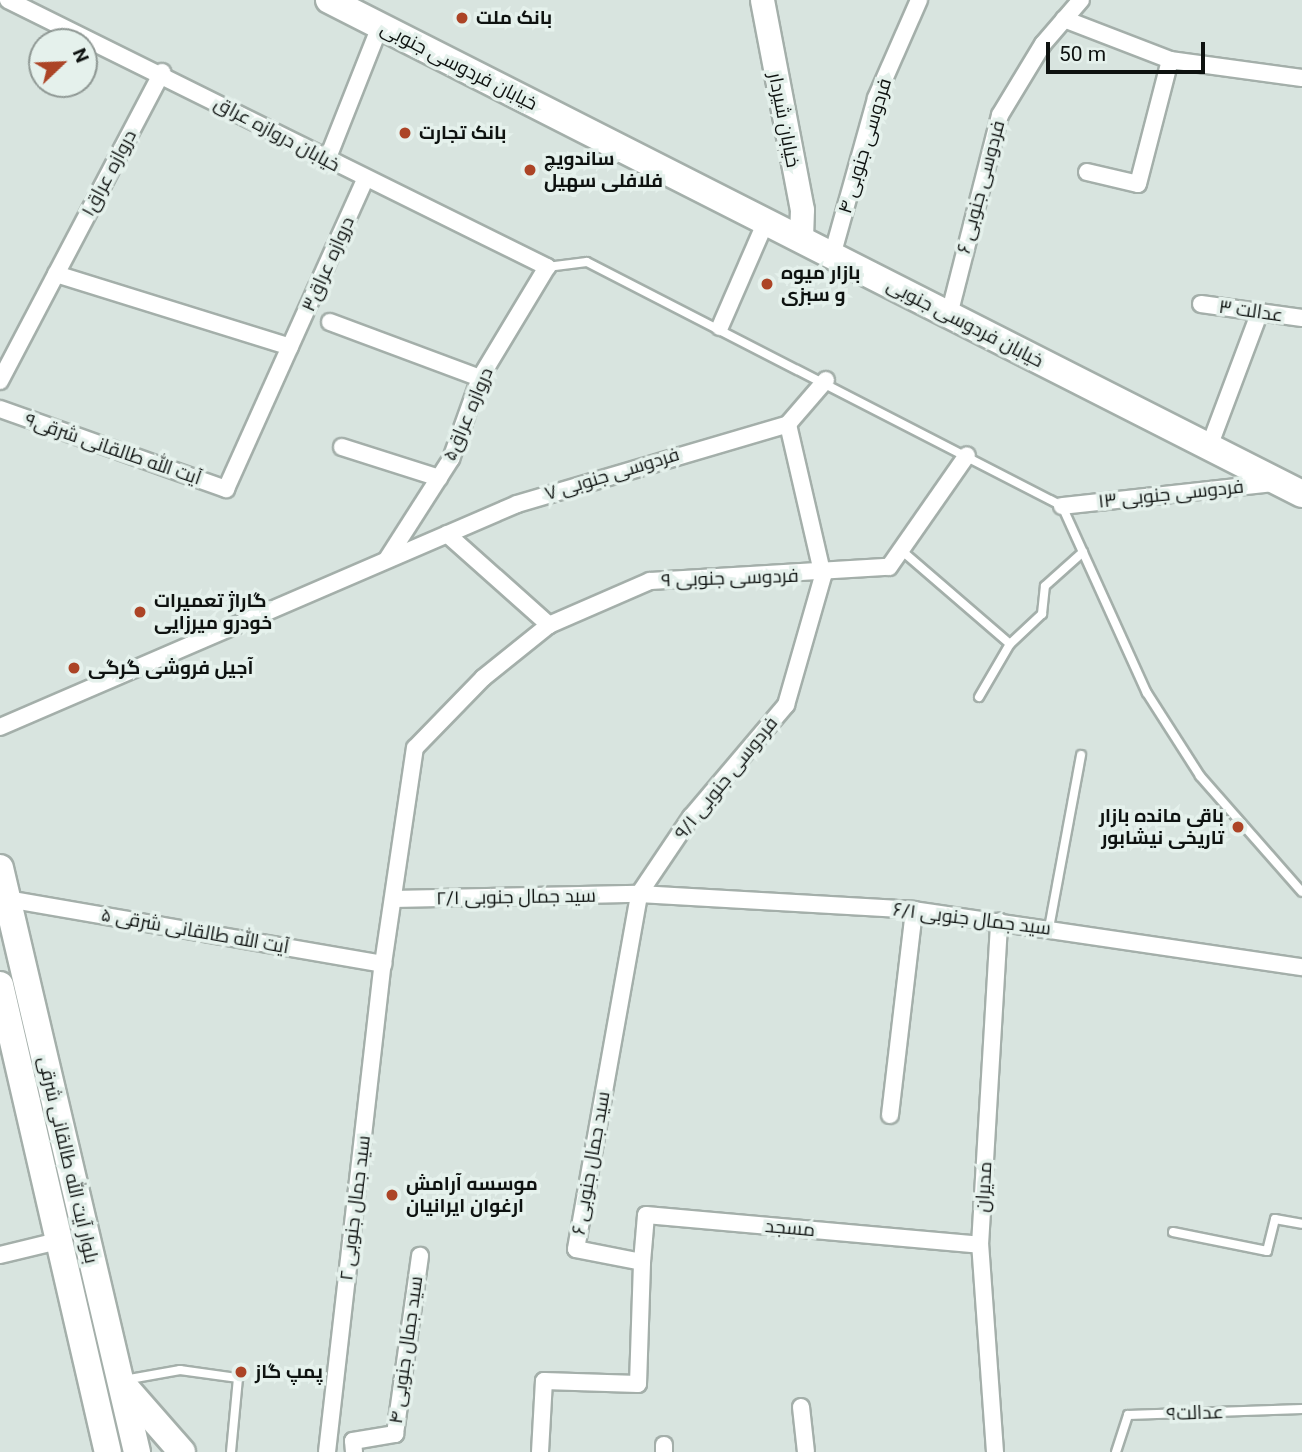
<!DOCTYPE html>
<meta charset="utf-8">
<style>
body{margin:0}
#map{position:relative;width:1302px;height:1452px;overflow:hidden;background:#d8e4df;font-family:Roboto,Cairo,sans-serif}
div>[style]{position:absolute}
.roads{filter:drop-shadow(2px 0 #a4afaa) drop-shadow(-2px 0 #a4afaa) drop-shadow(0 2px #a4afaa) drop-shadow(0 -2px #a4afaa)}
.lane>*{height:8px;margin:-4px;padding:0 4px;transform-origin:4px;border-radius:4px;background:#fff}
.street>*{height:16px;margin:-8px;padding:0 8px;transform-origin:8px;border-radius:8px;background:#fff}
.secondary>*{height:23px;margin:-11.5px;padding:0 11.5px;transform-origin:11.5px;border-radius:11.5px;background:#fff}
.primary>*{height:26px;margin:-13px;padding:0 13px;transform-origin:13px;border-radius:13px;background:#fff}
.dots>*{width:19px;height:19px;translate:-50% -50%;box-sizing:border-box;border:4px solid #e5f1ec;border-radius:50%}
span{translate:-50% -50%;white-space:nowrap;text-align:center;line-height:1.15;-webkit-text-stroke:7px #e5f1ec;paint-order:stroke}
.poi-label{font-size:19px;color:#0e1210;font-weight:700}
.left{translate:0 -50%;text-align:left}
.right{translate:-100% -50%;text-align:right}
.street-label{font-size:19px;color:#0e1210}
.north{position:absolute;left:28px;top:28px;width:70px;height:70px;box-sizing:border-box;background:#e5f1ec;border:2px solid #8f9894;border-radius:50%;rotate:67deg;font-size:19px;font-weight:700;line-height:28px;text-align:center;color:#0e1210}
.north::after{content:'';display:block;margin:auto;width:24px;height:32px;background:#ac4426;clip-path:polygon(50% 0,100% 100%,50% 72%,0 100%)}
.scale{position:absolute;left:1046px;top:42px;width:159px;height:32px;box-sizing:border-box;border:4px solid #0e1210;border-top:0;padding-left:9px;font-size:21px;line-height:24px;white-space:nowrap;color:#0e1210;-webkit-text-stroke:5px #e5f1ec;paint-order:stroke}
</style>
<div id="map">
<div class="roads">
<div class="lane">
<i style="left:547px;top:267px;width:40px;rotate:-7.1deg"></i>
<i style="left:587px;top:262px;width:534px;rotate:27.19deg"></i>
<i style="left:1062px;top:506px;width:205px;rotate:65.6deg"></i>
<i style="left:1147px;top:693px;width:98px;rotate:57.4deg"></i>
<i style="left:1200px;top:776px;width:154px;rotate:48.7deg"></i>
<i style="left:901px;top:550px;width:144px;rotate:40.8deg"></i>
<i style="left:979px;top:697px;width:61px;rotate:-59.7deg"></i>
<i style="left:1010px;top:644px;width:44px;rotate:-43.2deg"></i>
<i style="left:1042px;top:614px;width:28px;rotate:-84deg"></i>
<i style="left:1045px;top:586px;width:51px;rotate:-41.8deg"></i>
<i style="left:1049px;top:928px;width:176px;rotate:-79.5deg"></i>
<i style="left:1173px;top:1232px;width:96px;rotate:11.4deg"></i>
<i style="left:1267px;top:1251px;width:33px;rotate:-76deg"></i>
<i style="left:1275px;top:1219px;width:27px;rotate:10deg"></i>
<i style="left:124px;top:1380px;width:57px;rotate:-10.1deg"></i>
<i style="left:180px;top:1370px;width:59px;rotate:7.9deg"></i>
<i style="left:238px;top:1378px;width:74px;rotate:95.4deg"></i>
<i style="left:1116px;top:1452px;width:39px;rotate:-72deg"></i>
<i style="left:1128px;top:1415px;width:174px;rotate:-2deg"></i>
</div>
<div class="street">
<i style="left:8px;top:0;width:602px;rotate:26.35deg"></i>
<i style="left:547px;top:267px;width:130px;rotate:121.1deg"></i>
<i style="left:480px;top:378px;width:86px;rotate:109.7deg"></i>
<i style="left:451px;top:459px;width:119px;rotate:122.6deg"></i>
<i style="left:1064px;top:19px;width:114px;rotate:21.1deg"></i>
<i style="left:1170px;top:60px;width:133px;rotate:7.8deg"></i>
<i style="left:327px;top:160px;width:144px;rotate:-68.4deg"></i>
<i style="left:1087px;top:172px;width:52px;rotate:13.2deg"></i>
<i style="left:1138px;top:184px;width:128px;rotate:-75.5deg"></i>
<i style="left:832px;top:256px;width:164px;rotate:-74.4deg"></i>
<i style="left:876px;top:98px;width:107px;rotate:-66.3deg"></i>
<i style="left:56px;top:274px;width:245px;rotate:17.3deg"></i>
<i style="left:1201px;top:304px;width:102px;rotate:7.9deg"></i>
<i style="left:949px;top:315px;width:206px;rotate:-75.7deg"></i>
<i style="left:1000px;top:115px;width:83px;rotate:-58.8deg"></i>
<i style="left:1043px;top:44px;width:58px;rotate:-49.2deg"></i>
<i style="left:330px;top:322px;width:160px;rotate:20.5deg"></i>
<i style="left:720px;top:327px;width:116px;rotate:-66.5deg"></i>
<i style="left:0;top:381px;width:349px;rotate:-62.3deg"></i>
<i style="left:0;top:409px;width:240px;rotate:19.5deg"></i>
<i style="left:226px;top:489px;width:339px;rotate:-65.8deg"></i>
<i style="left:342px;top:447px;width:102px;rotate:17.7deg"></i>
<i style="left:1209px;top:447px;width:142px;rotate:-69.4deg"></i>
<i style="left:1062px;top:506px;width:214px;rotate:-6.2deg"></i>
<i style="left:447px;top:534px;width:137px;rotate:41.7deg"></i>
<i style="left:0;top:727px;width:563px;rotate:-23.33deg"></i>
<i style="left:517px;top:504px;width:283px;rotate:-16.4deg"></i>
<i style="left:788px;top:424px;width:58px;rotate:-49.2deg"></i>
<i style="left:7px;top:899px;width:382px;rotate:9.8deg"></i>
<i style="left:393px;top:899px;width:246px;rotate:-1.2deg"></i>
<i style="left:639px;top:894px;width:275px;rotate:3.3deg"></i>
<i style="left:914px;top:910px;width:392px;rotate:8.4deg"></i>
<i style="left:890px;top:1115px;width:206px;rotate:-83.3deg"></i>
<i style="left:0;top:1255px;width:60px;rotate:-13.6deg"></i>
<i style="left:642px;top:1262px;width:47px;rotate:-85.1deg"></i>
<i style="left:646px;top:1215px;width:335px;rotate:5.1deg"></i>
<i style="left:801px;top:1407px;width:45px;rotate:83.7deg"></i>
<i style="left:664px;top:1445px;width:7px;rotate:90deg"></i>
<i style="left:327px;top:1452px;width:491px;rotate:-83.5deg"></i>
<i style="left:383px;top:964px;width:218px;rotate:-81.6deg"></i>
<i style="left:415px;top:748px;width:98px;rotate:-45.8deg"></i>
<i style="left:483px;top:678px;width:85px;rotate:-38.8deg"></i>
<i style="left:549px;top:625px;width:110px;rotate:-23.5deg"></i>
<i style="left:650px;top:581px;width:239px;rotate:-3.4deg"></i>
<i style="left:889px;top:567px;width:136px;rotate:-55.1deg"></i>
<i style="left:354px;top:1452px;width:11px;rotate:-95deg"></i>
<i style="left:353px;top:1441px;width:43px;rotate:-9.5deg"></i>
<i style="left:395px;top:1434px;width:180px;rotate:-82deg"></i>
<i style="left:540px;top:1452px;width:71px;rotate:-86.8deg"></i>
<i style="left:544px;top:1381px;width:94px;rotate:1.8deg"></i>
<i style="left:638px;top:1384px;width:122px;rotate:-88.1deg"></i>
<i style="left:642px;top:1262px;width:67px;rotate:-168.9deg"></i>
<i style="left:576px;top:1249px;width:361px;rotate:-79.9deg"></i>
<i style="left:639px;top:894px;width:93px;rotate:-56deg"></i>
<i style="left:691px;top:817px;width:147px;rotate:-49.7deg"></i>
<i style="left:786px;top:705px;width:134px;rotate:-74deg"></i>
<i style="left:823px;top:576px;width:156px;rotate:-103deg"></i>
<i style="left:995px;top:1452px;width:208px;rotate:-94.1deg"></i>
<i style="left:980px;top:1245px;width:324px;rotate:-86.6deg"></i>
</div>
<div class="secondary">
<i style="left:762px;top:0;width:213px;rotate:79.2deg"></i>
<i style="left:802px;top:209px;width:30px;rotate:92deg"></i>
</div>
<div class="primary">
<i style="left:329px;top:0;width:1091px;rotate:26.92deg"></i>
<i style="left:0;top:868px;width:600px;rotate:76.8deg"></i>
<i style="left:0;top:985px;width:479px;rotate:77deg"></i>
<i style="left:126px;top:1388px;width:85px;rotate:48.8deg"></i>
</div>
</div>
<div class="dots">
<i style="left:462px;top:18px;background:#ac4426"></i>
<i style="left:405px;top:133px;background:#ac4426"></i>
<i style="left:530px;top:170px;background:#ac4426"></i>
<i style="left:767px;top:284px;background:#ac4426"></i>
<i style="left:140px;top:612px;background:#ac4426"></i>
<i style="left:74px;top:668px;background:#ac4426"></i>
<i style="left:1238px;top:827px;background:#ac4426"></i>
<i style="left:392px;top:1195px;background:#ac4426"></i>
<i style="left:241px;top:1372px;background:#ac4426"></i>
</div>
<div class="poi-label">
<span class="left" style="left:476px;top:18px">بانک ملت</span>
<span class="left" style="left:419px;top:133px">بانک تجارت</span>
<span class="left" style="left:544px;top:170px">ساندویچ<br>فلافلی سهیل</span>
<span class="left" style="left:781px;top:284px">بازار میوه<br>و سبزی</span>
<span class="left" style="left:154px;top:612px">گاراژ تعمیرات<br>خودرو میرزایی</span>
<span class="left" style="left:88px;top:668px">آجیل فروشی گرگی</span>
<span class="right" style="left:1224px;top:827px">باقی مانده بازار<br>تاریخی نیشابور</span>
<span class="left" style="left:406px;top:1195px">موسسه آرامش<br>ارغوان ایرانیان</span>
<span class="left" style="left:255px;top:1372px">پمپ گاز</span>
</div>
<div class="street-label">
<span style="left:459px;top:66px;rotate:27deg">خیابان فردوسی جنوبی</span>
<span style="left:784px;top:120px;rotate:79deg">خیابان شیردار</span>
<span style="left:277px;top:134px;rotate:28deg">خیابان دروازه عراق</span>
<span style="left:865px;top:146px;rotate:-73deg">فردوسی جنوبی ۴</span>
<span style="left:109px;top:173px;rotate:-62deg">دروازه عراق۱</span>
<span style="left:981px;top:187px;rotate:-75deg">فردوسی جنوبی ۶</span>
<span style="left:328px;top:264px;rotate:-66deg">دروازه عراق۳</span>
<span style="left:1251px;top:311px;rotate:8deg">عدالت ۳</span>
<span style="left:965px;top:323px;rotate:27deg">خیابان فردوسی جنوبی</span>
<span style="left:468px;top:414px;rotate:-67deg">دروازه عراق۵</span>
<span style="left:113px;top:449px;rotate:19deg">آیت الله طالقانی شرقی۹</span>
<span style="left:612px;top:474px;rotate:-17deg">فردوسی جنوبی ۷</span>
<span style="left:1171px;top:494px;rotate:-6deg">فردوسی جنوبی ۱۳</span>
<span style="left:730px;top:578px;rotate:-2deg">فردوسی جنوبی ۹</span>
<span style="left:726px;top:778px;rotate:-51deg">فردوسی جنوبی ۹/۱</span>
<span style="left:516px;top:897px;rotate:-1deg">سید جمال جنوبی ۲/۱</span>
<span style="left:972px;top:919px;rotate:7deg">سید جمال جنوبی ۶/۱</span>
<span style="left:195px;top:931px;rotate:10deg">آیت الله طالقانی شرقی ۵</span>
<span style="left:68px;top:1160px;rotate:77deg">بلوار آیت الله طالقانی شرقی</span>
<span style="left:591px;top:1163px;rotate:-80deg">سید جمال جنوبی ۶</span>
<span style="left:984px;top:1187px;rotate:-87deg">مدیران</span>
<span style="left:355px;top:1208px;rotate:-83deg">سید جمال جنوبی ۲</span>
<span style="left:790px;top:1228px;rotate:5deg">مسجد</span>
<span style="left:406px;top:1350px;rotate:-82deg">سید جمال جنوبی ۴</span>
<span style="left:1195px;top:1413px;rotate:-2deg">عدالت۹</span>
</div>
<div class="north">N</div>
<div class="scale">50 m</div>
</div>
